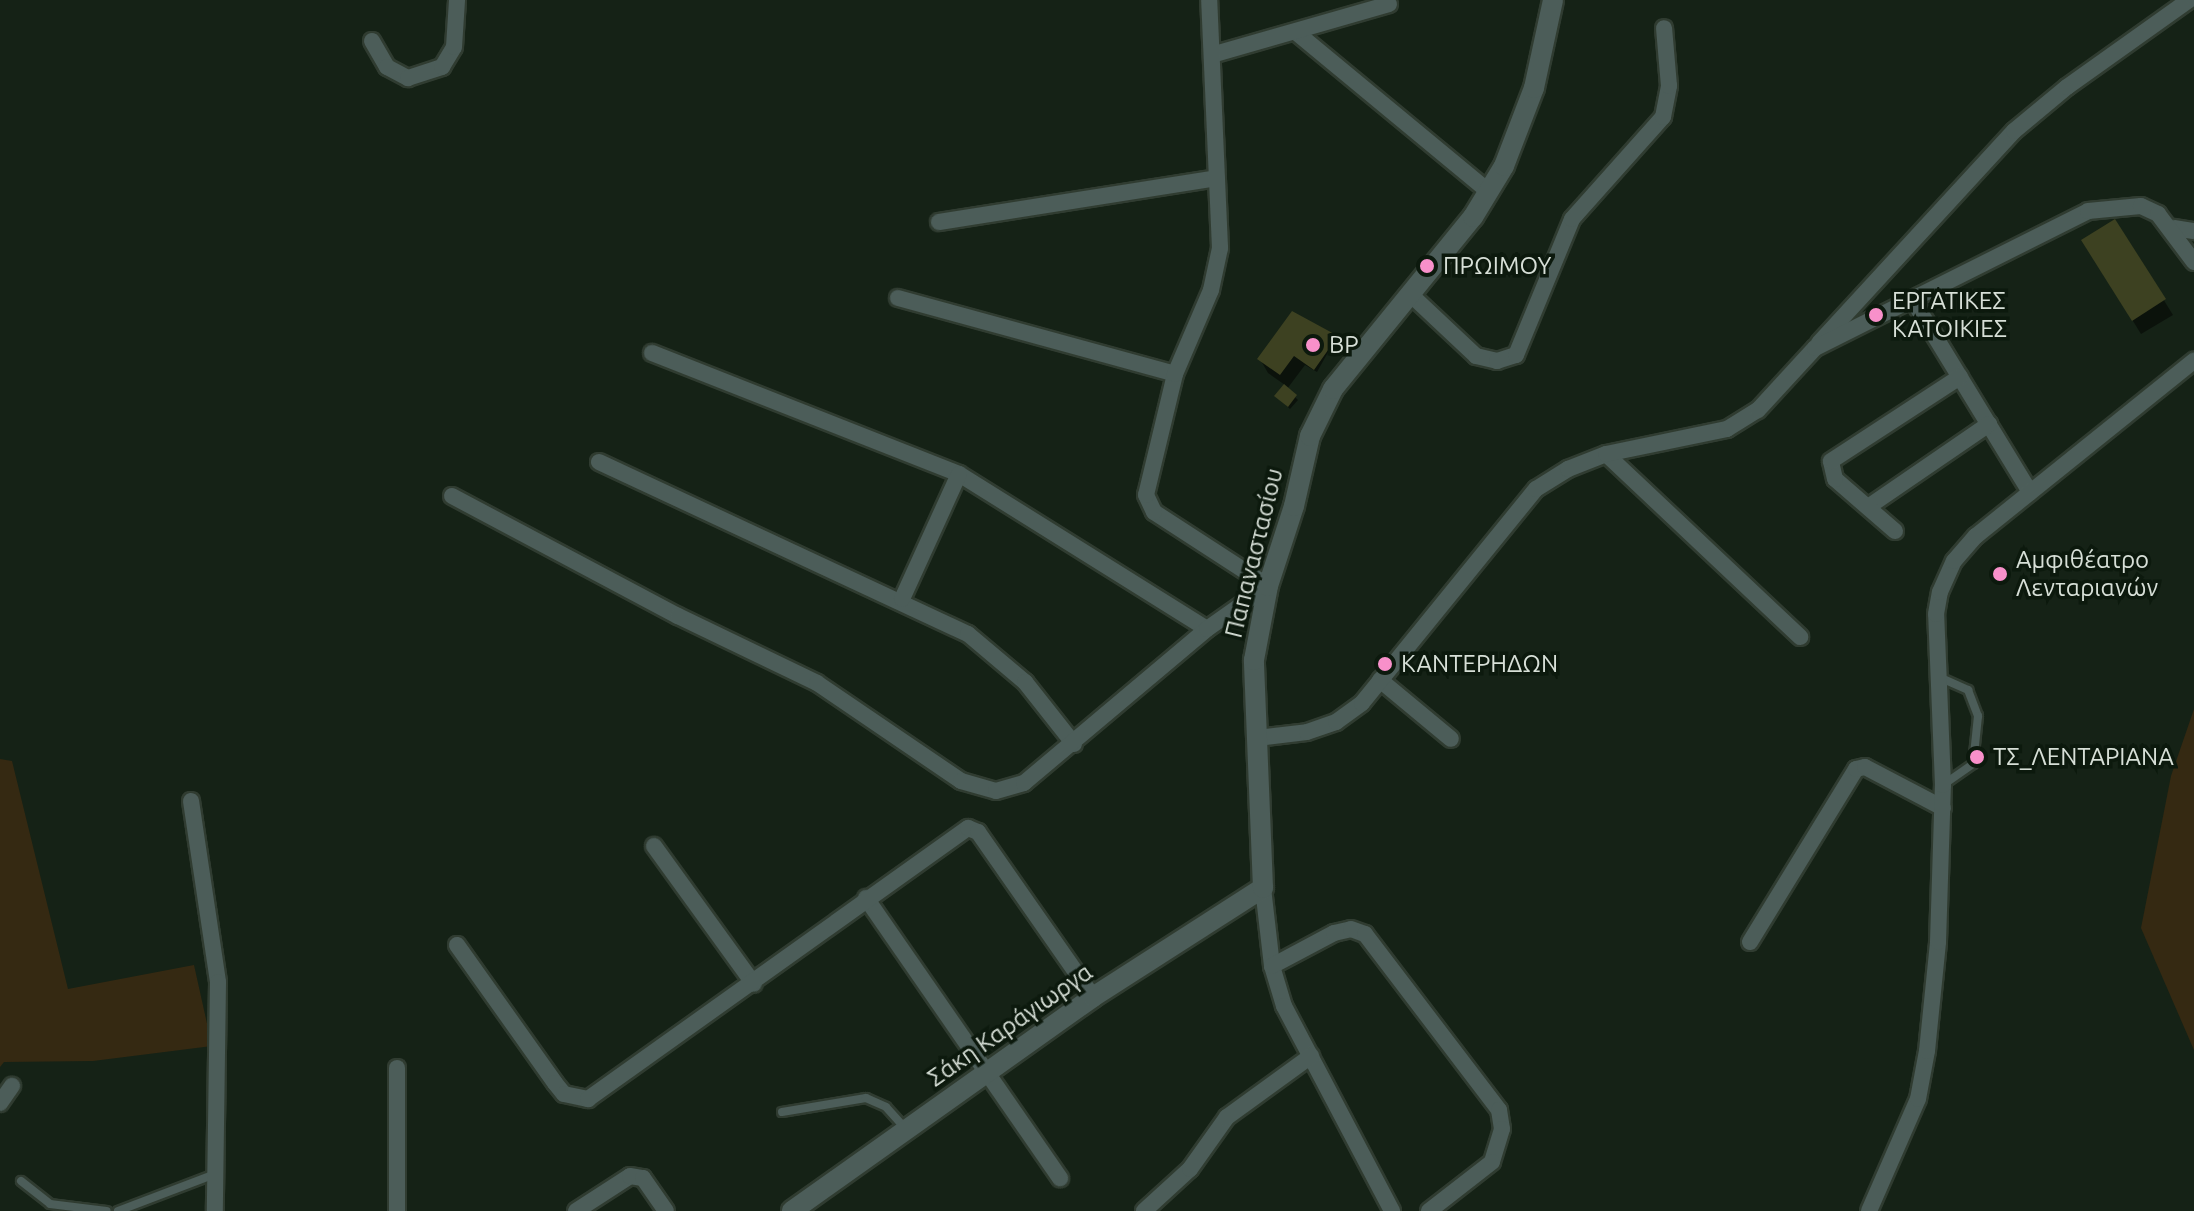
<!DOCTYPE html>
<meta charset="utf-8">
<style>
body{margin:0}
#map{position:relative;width:2194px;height:1211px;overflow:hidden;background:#152216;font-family:Ubuntu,sans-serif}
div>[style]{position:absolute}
.green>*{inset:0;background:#352912}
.shadow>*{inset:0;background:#0007}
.building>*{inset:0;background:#3d4121}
.roads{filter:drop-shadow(2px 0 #303c31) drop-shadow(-2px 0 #303c31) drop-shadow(0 2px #303c31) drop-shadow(0 -2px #303c31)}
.service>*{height:8px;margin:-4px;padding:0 4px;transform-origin:4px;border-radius:4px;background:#4c5d59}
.minor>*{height:16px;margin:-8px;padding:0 8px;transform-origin:8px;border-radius:8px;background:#4c5d59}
.tertiary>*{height:20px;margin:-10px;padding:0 10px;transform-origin:10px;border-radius:10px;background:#4c5d59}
.dots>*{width:22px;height:22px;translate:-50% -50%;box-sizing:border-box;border:4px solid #0c190d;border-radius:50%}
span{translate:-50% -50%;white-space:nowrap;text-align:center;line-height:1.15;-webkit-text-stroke:7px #0c190d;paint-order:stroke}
.poi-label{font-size:24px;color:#d7dfd7}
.left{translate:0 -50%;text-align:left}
.street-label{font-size:24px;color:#d7dfd7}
</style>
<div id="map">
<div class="green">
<i style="clip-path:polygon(2194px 709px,2194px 1050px,2141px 928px,2171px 776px)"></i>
<i style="clip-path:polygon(0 759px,12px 761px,68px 989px,194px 965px,212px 1046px,93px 1061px,4px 1062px,0 1067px)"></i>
</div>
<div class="shadow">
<i style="clip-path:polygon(2115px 221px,2173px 315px,2141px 334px,2092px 255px)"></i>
<i style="clip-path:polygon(1336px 338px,1317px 372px,1305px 365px,1287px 389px,1298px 400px,1290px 409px,1276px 396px,1285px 385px,1268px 373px,1260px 359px)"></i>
</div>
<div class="building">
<i style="clip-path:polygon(2115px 219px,2166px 299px,2132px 321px,2081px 240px)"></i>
<i style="clip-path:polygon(1292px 311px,1338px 336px,1314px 370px,1294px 356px,1280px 375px,1257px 359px)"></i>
<i style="clip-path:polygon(1284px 384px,1297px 395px,1288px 407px,1274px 396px)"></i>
</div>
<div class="roads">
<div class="service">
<i style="left:1941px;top:678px;width:30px;rotate:24deg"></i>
<i style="left:1968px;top:690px;width:28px;rotate:69deg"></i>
<i style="left:1978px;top:716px;width:48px;rotate:95.9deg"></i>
<i style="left:1973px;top:764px;width:35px;rotate:145deg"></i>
<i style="left:782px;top:1112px;width:85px;rotate:-9.5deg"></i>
<i style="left:866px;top:1098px;width:22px;rotate:24deg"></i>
<i style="left:886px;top:1107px;width:31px;rotate:48deg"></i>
<i style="left:21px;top:1181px;width:37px;rotate:38deg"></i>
<i style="left:50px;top:1204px;width:57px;rotate:7deg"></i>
<i style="left:118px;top:1211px;width:104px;rotate:-20.9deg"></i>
</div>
<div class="minor">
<i style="left:1297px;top:33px;width:249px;rotate:39.6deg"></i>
<i style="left:372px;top:41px;width:30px;rotate:60deg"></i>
<i style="left:387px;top:67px;width:24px;rotate:28deg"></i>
<i style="left:408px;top:78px;width:36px;rotate:-18deg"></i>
<i style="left:442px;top:67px;width:23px;rotate:-59deg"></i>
<i style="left:454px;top:47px;width:47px;rotate:-86.3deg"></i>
<i style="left:1215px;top:54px;width:181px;rotate:-16deg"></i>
<i style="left:939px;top:222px;width:281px;rotate:-9deg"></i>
<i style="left:2174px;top:228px;width:20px;rotate:9deg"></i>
<i style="left:1409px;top:293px;width:92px;rotate:43.2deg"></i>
<i style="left:1476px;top:356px;width:22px;rotate:13deg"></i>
<i style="left:1497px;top:361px;width:20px;rotate:-18deg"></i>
<i style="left:1516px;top:355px;width:147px;rotate:-67.6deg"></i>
<i style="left:1572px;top:219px;width:137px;rotate:-48.3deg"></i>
<i style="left:1663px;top:117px;width:32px;rotate:-79deg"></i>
<i style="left:1669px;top:86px;width:58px;rotate:-94.9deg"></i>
<i style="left:898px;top:298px;width:287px;rotate:15.3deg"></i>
<i style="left:1914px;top:302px;width:223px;rotate:58.6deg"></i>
<i style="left:1819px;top:343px;width:288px;rotate:-47.4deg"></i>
<i style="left:2014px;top:131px;width:69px;rotate:-39.7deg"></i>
<i style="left:2067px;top:87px;width:150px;rotate:-35.5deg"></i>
<i style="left:652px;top:353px;width:330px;rotate:21.5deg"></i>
<i style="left:959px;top:474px;width:292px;rotate:32deg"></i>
<i style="left:1606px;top:454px;width:267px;rotate:43.3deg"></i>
<i style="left:599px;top:462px;width:407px;rotate:25deg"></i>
<i style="left:968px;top:634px;width:75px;rotate:40.1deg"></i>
<i style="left:1025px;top:682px;width:79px;rotate:51.7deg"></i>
<i style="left:452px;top:496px;width:256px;rotate:28deg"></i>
<i style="left:678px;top:616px;width:154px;rotate:25.7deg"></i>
<i style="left:817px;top:683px;width:174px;rotate:34.2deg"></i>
<i style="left:961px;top:781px;width:36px;rotate:16deg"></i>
<i style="left:996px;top:791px;width:29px;rotate:-16deg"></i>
<i style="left:1024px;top:783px;width:239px;rotate:-40.1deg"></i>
<i style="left:1207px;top:629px;width:75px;rotate:-35.2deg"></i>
<i style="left:1268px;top:586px;width:136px;rotate:-147deg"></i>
<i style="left:1154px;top:512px;width:19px;rotate:-115deg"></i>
<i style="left:1146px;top:495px;width:124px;rotate:-76.5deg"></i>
<i style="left:1175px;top:374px;width:91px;rotate:-66.8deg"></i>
<i style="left:1211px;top:290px;width:43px;rotate:-77.9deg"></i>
<i style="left:1220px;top:248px;width:248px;rotate:-92.5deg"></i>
<i style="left:1868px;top:507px;width:147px;rotate:-34.4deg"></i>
<i style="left:1895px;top:531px;width:79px;rotate:-139.1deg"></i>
<i style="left:1835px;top:479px;width:18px;rotate:-103deg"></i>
<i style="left:1831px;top:461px;width:154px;rotate:-33.1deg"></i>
<i style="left:902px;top:599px;width:137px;rotate:-65.5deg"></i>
<i style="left:1380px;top:680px;width:92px;rotate:39.7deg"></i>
<i style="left:1257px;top:738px;width:50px;rotate:-6.8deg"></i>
<i style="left:1307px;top:732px;width:31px;rotate:-19deg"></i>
<i style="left:1336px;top:722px;width:32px;rotate:-36deg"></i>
<i style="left:1362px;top:703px;width:276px;rotate:-50.9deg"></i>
<i style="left:1536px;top:489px;width:38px;rotate:-32deg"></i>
<i style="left:1568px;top:469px;width:41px;rotate:-21.5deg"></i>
<i style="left:1606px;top:454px;width:124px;rotate:-11.7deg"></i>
<i style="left:1727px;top:429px;width:36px;rotate:-32deg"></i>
<i style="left:1758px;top:410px;width:84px;rotate:-47.4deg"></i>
<i style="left:1815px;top:348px;width:305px;rotate:-26.6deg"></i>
<i style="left:2088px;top:211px;width:53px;rotate:-5.4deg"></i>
<i style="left:2141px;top:206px;width:19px;rotate:25deg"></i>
<i style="left:2158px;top:214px;width:60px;rotate:53.1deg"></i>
<i style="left:191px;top:801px;width:183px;rotate:81.5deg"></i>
<i style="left:218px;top:982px;width:229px;rotate:90.8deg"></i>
<i style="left:654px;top:846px;width:170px;rotate:54.1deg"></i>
<i style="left:1263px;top:888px;width:79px;rotate:83.4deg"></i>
<i style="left:1272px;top:966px;width:42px;rotate:73.3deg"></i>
<i style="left:1284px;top:1006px;width:232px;rotate:62.2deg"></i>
<i style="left:866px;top:898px;width:341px;rotate:55.3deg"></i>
<i style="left:1750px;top:942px;width:203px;rotate:-58.5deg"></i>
<i style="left:1856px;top:769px;width:9px;rotate:-13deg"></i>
<i style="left:1865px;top:767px;width:88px;rotate:27.7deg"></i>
<i style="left:457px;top:945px;width:169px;rotate:54.6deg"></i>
<i style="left:555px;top:1083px;width:14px;rotate:51deg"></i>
<i style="left:564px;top:1094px;width:25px;rotate:12deg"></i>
<i style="left:588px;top:1099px;width:467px;rotate:-35.5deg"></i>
<i style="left:968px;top:828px;width:11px;rotate:22deg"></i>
<i style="left:978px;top:832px;width:201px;rotate:55.1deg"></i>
<i style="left:1272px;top:966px;width:70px;rotate:-28deg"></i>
<i style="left:1334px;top:933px;width:17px;rotate:-13deg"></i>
<i style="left:1351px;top:929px;width:15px;rotate:20deg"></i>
<i style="left:1365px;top:934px;width:221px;rotate:52.7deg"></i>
<i style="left:1499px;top:1110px;width:19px;rotate:81deg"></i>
<i style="left:1502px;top:1129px;width:34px;rotate:107deg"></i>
<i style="left:1492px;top:1162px;width:80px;rotate:142.1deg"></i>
<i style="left:397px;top:1068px;width:143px;rotate:90deg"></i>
<i style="left:0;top:1103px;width:21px;rotate:-55deg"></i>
<i style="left:576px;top:1211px;width:64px;rotate:-32.9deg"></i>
<i style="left:630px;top:1176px;width:13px;rotate:9deg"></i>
<i style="left:643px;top:1178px;width:40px;rotate:55.1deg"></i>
<i style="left:1144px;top:1211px;width:62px;rotate:-42.4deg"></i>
<i style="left:1190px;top:1169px;width:64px;rotate:-54.6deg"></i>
<i style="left:1227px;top:1117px;width:104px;rotate:-36deg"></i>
<i style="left:1869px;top:1211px;width:122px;rotate:-66.4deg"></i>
<i style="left:1918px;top:1099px;width:49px;rotate:-79.4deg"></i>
<i style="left:1927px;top:1051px;width:110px;rotate:-84.2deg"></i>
<i style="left:1938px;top:942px;width:157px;rotate:-88.2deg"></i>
<i style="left:1943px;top:785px;width:171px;rotate:-92.3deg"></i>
<i style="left:1936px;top:614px;width:22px;rotate:-80deg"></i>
<i style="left:1940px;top:592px;width:34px;rotate:-66deg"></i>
<i style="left:1954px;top:561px;width:33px;rotate:-49deg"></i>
<i style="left:1976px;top:536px;width:280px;rotate:-38.8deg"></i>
</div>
<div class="tertiary">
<i style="left:792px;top:1211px;width:369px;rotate:-35.4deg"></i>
<i style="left:1093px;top:997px;width:202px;rotate:-32.7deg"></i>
<i style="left:1263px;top:888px;width:228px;rotate:-92.3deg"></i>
<i style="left:1254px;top:660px;width:75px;rotate:-79.3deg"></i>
<i style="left:1268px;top:586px;width:84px;rotate:-72deg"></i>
<i style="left:1294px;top:506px;width:72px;rotate:-77.1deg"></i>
<i style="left:1310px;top:436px;width:52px;rotate:-63.9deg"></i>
<i style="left:1333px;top:389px;width:222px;rotate:-50.9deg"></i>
<i style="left:1473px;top:217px;width:60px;rotate:-58.7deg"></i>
<i style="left:1504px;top:166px;width:84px;rotate:-69deg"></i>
<i style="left:1534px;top:88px;width:90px;rotate:-77.8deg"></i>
</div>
</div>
<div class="dots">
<i style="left:1427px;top:266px;background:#f890ca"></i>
<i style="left:1876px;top:315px;background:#f890ca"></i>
<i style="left:1313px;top:345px;background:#f890ca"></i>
<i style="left:2000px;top:574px;background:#f890ca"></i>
<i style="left:1385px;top:664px;background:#f890ca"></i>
<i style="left:1977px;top:757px;background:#f890ca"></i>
</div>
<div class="poi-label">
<span class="left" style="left:1443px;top:266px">ΠΡΩΙΜΟΥ</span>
<span class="left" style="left:1892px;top:315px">ΕΡΓΑΤΙΚΕΣ<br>ΚΑΤΟΙΚΙΕΣ</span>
<span class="left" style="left:1329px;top:345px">BP</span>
<span class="left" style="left:2016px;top:574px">Αμφιθέατρο<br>Λενταριανών</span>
<span class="left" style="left:1401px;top:664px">ΚΑΝΤΕΡΗΔΩΝ</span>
<span class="left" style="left:1993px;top:757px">ΤΣ_ΛΕΝΤΑΡΙΑΝΑ</span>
</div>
<div class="street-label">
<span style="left:1254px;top:553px;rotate:-76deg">Παπαναστασίου</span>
<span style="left:1010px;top:1025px;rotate:-35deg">Σάκη Καράγιωργα</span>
</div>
</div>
